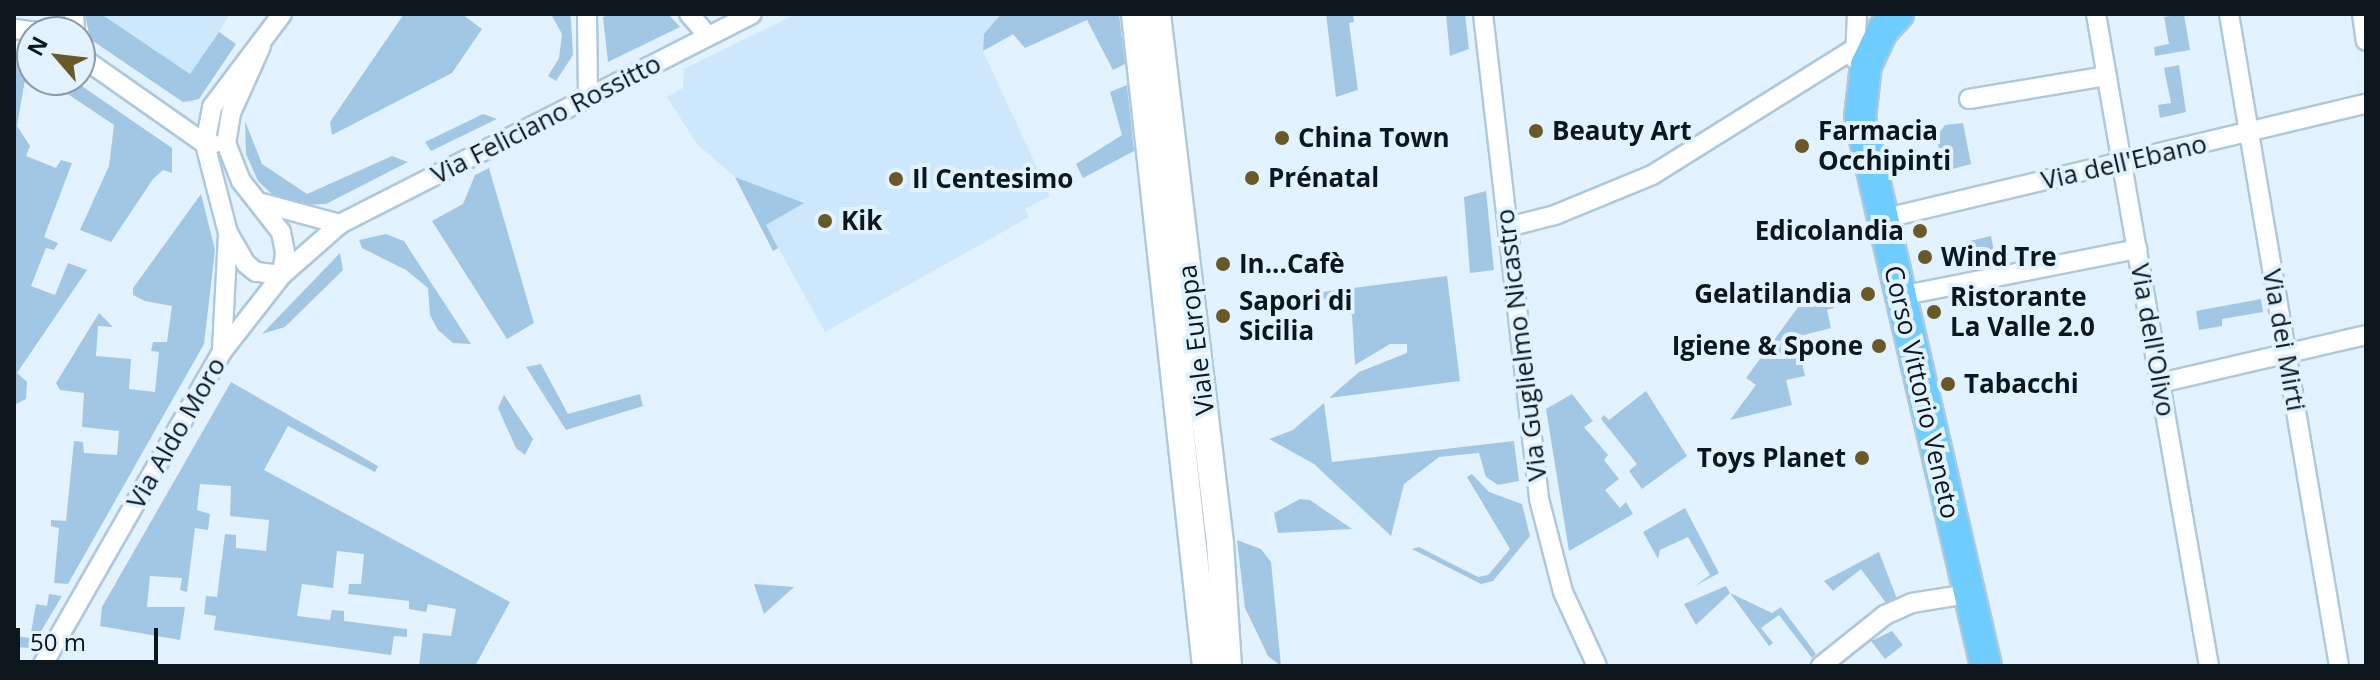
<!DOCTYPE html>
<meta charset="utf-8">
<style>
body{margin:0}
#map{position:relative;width:2380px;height:680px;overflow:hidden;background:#e2f2ff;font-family:"Open Sans",sans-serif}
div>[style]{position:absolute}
.built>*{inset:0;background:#cde8fd}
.green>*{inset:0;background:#a2c7e5}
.roads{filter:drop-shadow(2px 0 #aec8dc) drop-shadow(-2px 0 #aec8dc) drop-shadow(0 2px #aec8dc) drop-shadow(0 -2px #aec8dc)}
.minor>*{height:18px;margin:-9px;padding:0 9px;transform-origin:9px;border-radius:9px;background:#fff}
.secondary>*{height:26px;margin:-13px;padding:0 13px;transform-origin:13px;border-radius:13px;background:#fff}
.primary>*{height:30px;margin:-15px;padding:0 15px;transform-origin:15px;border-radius:15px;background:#6eccfe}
.dots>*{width:22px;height:22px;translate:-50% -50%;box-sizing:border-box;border:4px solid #e2f2ff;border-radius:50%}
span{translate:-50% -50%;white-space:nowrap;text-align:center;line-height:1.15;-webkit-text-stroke:8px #e2f2ff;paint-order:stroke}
.street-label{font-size:26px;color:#0c161d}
.poi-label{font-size:26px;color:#0c161d;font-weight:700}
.left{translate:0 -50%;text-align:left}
.right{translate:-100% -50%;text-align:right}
.frame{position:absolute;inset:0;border:16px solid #0c161d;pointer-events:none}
.north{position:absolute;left:16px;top:16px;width:80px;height:80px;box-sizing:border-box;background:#e2f2ff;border:2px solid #8c9aa5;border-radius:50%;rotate:298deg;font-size:22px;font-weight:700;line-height:32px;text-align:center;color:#0c161d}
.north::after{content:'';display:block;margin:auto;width:28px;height:36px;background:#695927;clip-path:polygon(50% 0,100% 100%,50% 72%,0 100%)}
.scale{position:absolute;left:16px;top:628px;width:142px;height:36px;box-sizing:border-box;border:4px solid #0c161d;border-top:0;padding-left:10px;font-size:24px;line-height:28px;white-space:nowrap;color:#0c161d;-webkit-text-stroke:6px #e2f2ff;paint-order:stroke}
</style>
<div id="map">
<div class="built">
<i style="clip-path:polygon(85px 14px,257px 14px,230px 14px,219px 32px,236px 44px,193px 103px,183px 102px,90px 39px)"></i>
<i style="clip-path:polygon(796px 14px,1052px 14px,983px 51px,1050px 196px,1025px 209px,1029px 217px,825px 332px,779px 249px,773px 251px,735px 177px,697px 144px,667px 97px,683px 88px,684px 69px)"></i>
</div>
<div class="green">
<i style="clip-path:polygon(85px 14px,101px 14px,190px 74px,219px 32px,236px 44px,199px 99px,183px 102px,90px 39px)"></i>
<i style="clip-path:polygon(404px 14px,462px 14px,482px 29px,452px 73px,332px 135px,330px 122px)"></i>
<i style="clip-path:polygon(551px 14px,570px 14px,571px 20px,573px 55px,556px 81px,548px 76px,559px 58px,562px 34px)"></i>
<i style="clip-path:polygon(612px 14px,668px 14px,680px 27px,608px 62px,603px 17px)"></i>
<i style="clip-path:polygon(1001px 14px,1119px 14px,1125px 64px,1113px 70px,1087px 20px,1025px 48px,1013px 34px,983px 51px,984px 34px)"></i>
<i style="clip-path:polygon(1326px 14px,1353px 14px,1354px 22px,1349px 23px,1358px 90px,1336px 97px)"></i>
<i style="clip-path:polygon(1446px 14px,1465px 14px,1469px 49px,1450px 56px)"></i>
<i style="clip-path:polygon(2184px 14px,2190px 50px,2155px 56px,2154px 47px,2169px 44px,2164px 17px)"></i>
<i style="clip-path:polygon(22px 50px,32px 51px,32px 77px,25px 80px,17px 126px,30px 146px,26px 156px,56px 168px,61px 160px,72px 163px,44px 237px,58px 243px,54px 250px,46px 248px,31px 286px,55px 295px,68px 263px,87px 270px,17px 373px,27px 382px,26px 399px,14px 405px,14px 54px)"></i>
<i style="clip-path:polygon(2179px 65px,2186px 112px,2160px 118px,2158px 105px,2171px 103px,2164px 68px)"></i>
<i style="clip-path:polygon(47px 80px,73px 80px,172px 148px,172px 173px,163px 170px,153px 179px,111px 242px,80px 230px,109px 166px,114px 125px)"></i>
<i style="clip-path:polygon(1127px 85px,1134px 151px,1083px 178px,1076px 164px,1122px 135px,1110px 92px)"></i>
<i style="clip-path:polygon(483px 114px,497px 119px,431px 151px,425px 142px)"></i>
<i style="clip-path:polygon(245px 121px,262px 164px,307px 194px,392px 156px,408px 162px,326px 204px,297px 205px,274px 196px,258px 181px,246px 154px)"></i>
<i style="clip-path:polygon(1963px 123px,1971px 164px,1945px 171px,1936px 137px,1945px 125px)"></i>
<i style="clip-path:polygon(489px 168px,534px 323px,507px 339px,432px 221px,463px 204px,475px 175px)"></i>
<i style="clip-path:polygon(735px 177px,804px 203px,766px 225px,778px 248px,773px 251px)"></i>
<i style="clip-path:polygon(1486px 191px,1494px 270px,1470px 273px,1464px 197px)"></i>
<i style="clip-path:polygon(201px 194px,215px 250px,204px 344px,68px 584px,54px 583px,59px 528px,51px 526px,51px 520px,66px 521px,74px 441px,83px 442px,84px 453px,117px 455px,119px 431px,82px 427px,84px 393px,60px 390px,56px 383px,99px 313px,113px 327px,98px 326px,96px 356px,131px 359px,129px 389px,155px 392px,159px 352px,151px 351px,153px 342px,167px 342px,172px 306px,145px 301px,133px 295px,133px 288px)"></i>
<i style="clip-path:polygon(386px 234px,404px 241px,471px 344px,453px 343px,438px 330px,430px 315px,428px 288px,406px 270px,362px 248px,359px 240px)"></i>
<i style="clip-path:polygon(1991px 236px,1997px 267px,1973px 272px,1966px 242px)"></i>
<i style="clip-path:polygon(340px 253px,343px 270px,285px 327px,262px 334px)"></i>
<i style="clip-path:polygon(1447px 276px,1460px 381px,1329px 398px,1359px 372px,1407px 353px,1407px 344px,1390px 344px,1355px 365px,1352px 315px,1314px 293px)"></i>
<i style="clip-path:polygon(1832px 290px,1834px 308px,1827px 310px,1831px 328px,1796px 337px,1805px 376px,1786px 380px,1792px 405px,1730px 420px,1756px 385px,1746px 378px,1810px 291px)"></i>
<i style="clip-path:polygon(2261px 299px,2263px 312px,2222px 319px,2222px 326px,2199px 330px,2196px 311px)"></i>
<i style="clip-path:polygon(541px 364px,568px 414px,640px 394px,643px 406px,566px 430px,526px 367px)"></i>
<i style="clip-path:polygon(231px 382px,378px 466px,375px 472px,288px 426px,264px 470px,510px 602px,475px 666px,419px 666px,423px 633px,451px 636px,456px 609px,428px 604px,426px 612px,409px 609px,409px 601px,348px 594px,349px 584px,361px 584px,364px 554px,337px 551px,333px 588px,302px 584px,297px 616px,330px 620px,332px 610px,344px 611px,344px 621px,407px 629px,407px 637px,394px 636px,391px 655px,214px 630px,216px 616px,204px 614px,206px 596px,217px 597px,225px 534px,236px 535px,236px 548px,266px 551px,269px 520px,230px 516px,231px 486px,200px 484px,197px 510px,210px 514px,208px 530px,195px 528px,187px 592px,180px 590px,182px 578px,150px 576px,147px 607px,185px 607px,180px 640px,100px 626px,102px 607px)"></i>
<i style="clip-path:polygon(1646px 391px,1687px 456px,1642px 489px,1629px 471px,1637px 464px,1601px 419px,1604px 415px,1609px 420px)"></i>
<i style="clip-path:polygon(1572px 394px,1593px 421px,1584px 427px,1608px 455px,1604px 460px,1619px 479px,1605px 490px,1620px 508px,1626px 502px,1633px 514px,1569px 551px,1546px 409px)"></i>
<i style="clip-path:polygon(504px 395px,533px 439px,525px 455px,516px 448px,498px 408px)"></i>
<i style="clip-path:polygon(1324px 403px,1332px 462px,1514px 441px,1519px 481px,1498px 485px,1486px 477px,1479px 453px,1439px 457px,1404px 484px,1391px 536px,1314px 464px,1269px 439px,1293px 430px)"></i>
<i style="clip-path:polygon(1472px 474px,1489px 492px,1522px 504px,1530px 536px,1493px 581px,1481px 584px,1412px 549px,1419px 547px,1478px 577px,1488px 575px,1510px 549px,1467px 477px)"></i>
<i style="clip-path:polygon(1300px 499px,1310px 500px,1352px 529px,1278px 533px,1274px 513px)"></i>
<i style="clip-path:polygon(1685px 508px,1719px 573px,1695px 586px,1710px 575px,1688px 537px,1660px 550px,1658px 559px,1643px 532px)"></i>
<i style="clip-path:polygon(1237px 540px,1261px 549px,1271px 562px,1281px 666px,1268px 656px,1245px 608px)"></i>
<i style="clip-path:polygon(1879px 552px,1897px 599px,1886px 603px,1861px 569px,1833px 591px,1824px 581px)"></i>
<i style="clip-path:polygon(754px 584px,794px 587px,764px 614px)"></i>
<i style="clip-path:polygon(1726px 586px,1730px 593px,1772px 613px,1781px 607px,1816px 654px,1812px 658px,1779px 615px,1761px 628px,1773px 643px,1769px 646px,1730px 593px,1696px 625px,1684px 604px)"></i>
<i style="clip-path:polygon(49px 594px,62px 596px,31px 648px,14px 647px,14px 636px,30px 638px,36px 604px,47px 606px)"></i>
<i style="clip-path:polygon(1892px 631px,1903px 645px,1885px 659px,1871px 641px)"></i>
</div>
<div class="roads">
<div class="minor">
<i style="left:74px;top:14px;width:18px;rotate:87deg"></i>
<i style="left:587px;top:14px;width:82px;rotate:89.3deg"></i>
<i style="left:689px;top:14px;width:29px;rotate:49deg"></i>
<i style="left:1483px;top:14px;width:488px;rotate:83.4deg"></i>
<i style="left:1539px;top:499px;width:96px;rotate:75.5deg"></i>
<i style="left:1563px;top:592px;width:81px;rotate:65.3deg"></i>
<i style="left:2096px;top:14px;width:662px;rotate:80.17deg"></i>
<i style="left:2229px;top:14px;width:661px;rotate:80.42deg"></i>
<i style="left:2362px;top:14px;width:27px;rotate:82deg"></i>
<i style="left:14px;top:29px;width:24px;rotate:7deg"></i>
<i style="left:261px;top:46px;width:73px;rotate:114.1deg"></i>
<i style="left:231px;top:113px;width:30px;rotate:99deg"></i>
<i style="left:226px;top:143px;width:41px;rotate:68.5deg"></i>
<i style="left:241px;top:181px;width:65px;rotate:51.9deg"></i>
<i style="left:281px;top:232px;width:21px;rotate:79deg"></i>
<i style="left:285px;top:253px;width:22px;rotate:98deg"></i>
<i style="left:282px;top:275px;width:26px;rotate:-173deg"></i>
<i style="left:256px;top:272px;width:13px;rotate:-141deg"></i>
<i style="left:246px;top:264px;width:36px;rotate:-120deg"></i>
<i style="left:228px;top:233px;width:92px;rotate:-104.5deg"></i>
<i style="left:205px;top:144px;width:38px;rotate:-79deg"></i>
<i style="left:212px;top:107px;width:116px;rotate:-53deg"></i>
<i style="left:80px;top:56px;width:153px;rotate:35.1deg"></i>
<i style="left:205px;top:144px;width:8px"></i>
<i style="left:1855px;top:59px;width:45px;rotate:-87.5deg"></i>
<i style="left:1969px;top:99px;width:140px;rotate:-9.5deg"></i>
<i style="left:262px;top:203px;width:81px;rotate:15.1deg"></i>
<i style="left:1882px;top:219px;width:497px;rotate:-13.4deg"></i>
<i style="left:1508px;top:227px;width:49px;rotate:-14.3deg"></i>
<i style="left:1555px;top:215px;width:105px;rotate:-22.4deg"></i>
<i style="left:1652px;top:175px;width:264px;rotate:-32deg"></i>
<i style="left:1900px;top:296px;width:242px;rotate:-11.2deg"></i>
<i style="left:222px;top:349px;width:114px;rotate:-87deg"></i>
<i style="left:2160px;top:383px;width:212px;rotate:-13.1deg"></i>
<i style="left:42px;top:666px;width:361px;rotate:-60.2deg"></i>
<i style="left:221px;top:353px;width:99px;rotate:-52deg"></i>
<i style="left:282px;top:275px;width:77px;rotate:-41.3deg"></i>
<i style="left:340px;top:224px;width:462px;rotate:-27deg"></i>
<i style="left:1821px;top:666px;width:82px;rotate:-38.6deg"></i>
<i style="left:1885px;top:615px;width:30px;rotate:-24deg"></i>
<i style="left:1912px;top:603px;width:57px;rotate:-9.1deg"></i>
</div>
<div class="secondary">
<i style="left:1135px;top:14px;width:656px;rotate:83.79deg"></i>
<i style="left:1157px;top:14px;width:533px;rotate:83.21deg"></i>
<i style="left:1220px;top:543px;width:123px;rotate:86.3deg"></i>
</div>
<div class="primary">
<i style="left:1898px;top:14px;width:23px;rotate:133deg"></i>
<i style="left:1882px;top:31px;width:38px;rotate:115deg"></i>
<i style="left:1866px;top:65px;width:53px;rotate:96.5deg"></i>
<i style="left:1860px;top:118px;width:562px;rotate:77.05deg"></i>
</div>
</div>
<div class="dots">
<i style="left:1536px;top:131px;background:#695927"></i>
<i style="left:1282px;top:138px;background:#695927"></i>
<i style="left:1802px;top:146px;background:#695927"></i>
<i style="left:1252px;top:178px;background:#695927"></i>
<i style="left:896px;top:179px;background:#695927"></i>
<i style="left:825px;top:221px;background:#695927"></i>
<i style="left:1920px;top:231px;background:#695927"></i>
<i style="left:1925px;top:257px;background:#695927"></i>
<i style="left:1223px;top:264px;background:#695927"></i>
<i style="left:1868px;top:294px;background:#695927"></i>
<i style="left:1934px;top:312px;background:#695927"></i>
<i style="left:1223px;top:316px;background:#695927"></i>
<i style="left:1879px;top:346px;background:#695927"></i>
<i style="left:1948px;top:384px;background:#695927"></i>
<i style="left:1862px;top:458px;background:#695927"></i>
</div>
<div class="street-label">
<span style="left:546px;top:119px;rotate:-27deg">Via Feliciano Rossitto</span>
<span style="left:2124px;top:162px;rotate:-13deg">Via dell'Ebano</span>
<span style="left:1196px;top:340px;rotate:-97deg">Viale Europa</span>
<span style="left:2153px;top:340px;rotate:80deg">Via dell'Olivo</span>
<span style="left:2284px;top:340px;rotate:80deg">Via dei Mirti</span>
<span style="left:1521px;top:345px;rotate:-97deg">Via Guglielmo Nicastro</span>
<span style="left:1922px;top:392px;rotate:77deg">Corso Vittorio Veneto</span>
<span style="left:176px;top:433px;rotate:-60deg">Via Aldo Moro</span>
</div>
<div class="poi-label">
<span class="left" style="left:1552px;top:131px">Beauty Art</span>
<span class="left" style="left:1818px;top:146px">Farmacia<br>Occhipinti</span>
<span class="left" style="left:1298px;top:138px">China Town</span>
<span class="left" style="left:1268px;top:178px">Prénatal</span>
<span class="left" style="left:912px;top:179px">Il Centesimo</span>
<span class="left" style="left:841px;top:221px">Kik</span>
<span class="right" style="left:1904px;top:231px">Edicolandia</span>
<span class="left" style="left:1941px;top:257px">Wind Tre</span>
<span class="left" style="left:1239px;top:264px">In...Cafè</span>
<span class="right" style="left:1852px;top:294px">Gelatilandia</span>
<span class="left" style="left:1950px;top:312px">Ristorante<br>La Valle 2.0</span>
<span class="left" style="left:1239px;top:316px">Sapori di<br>Sicilia</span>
<span class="right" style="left:1863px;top:346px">Igiene &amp; Spone</span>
<span class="left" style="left:1964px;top:384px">Tabacchi</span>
<span class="right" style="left:1846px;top:458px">Toys Planet</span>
</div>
<div class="frame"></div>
<div class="north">N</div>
<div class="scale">50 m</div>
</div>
